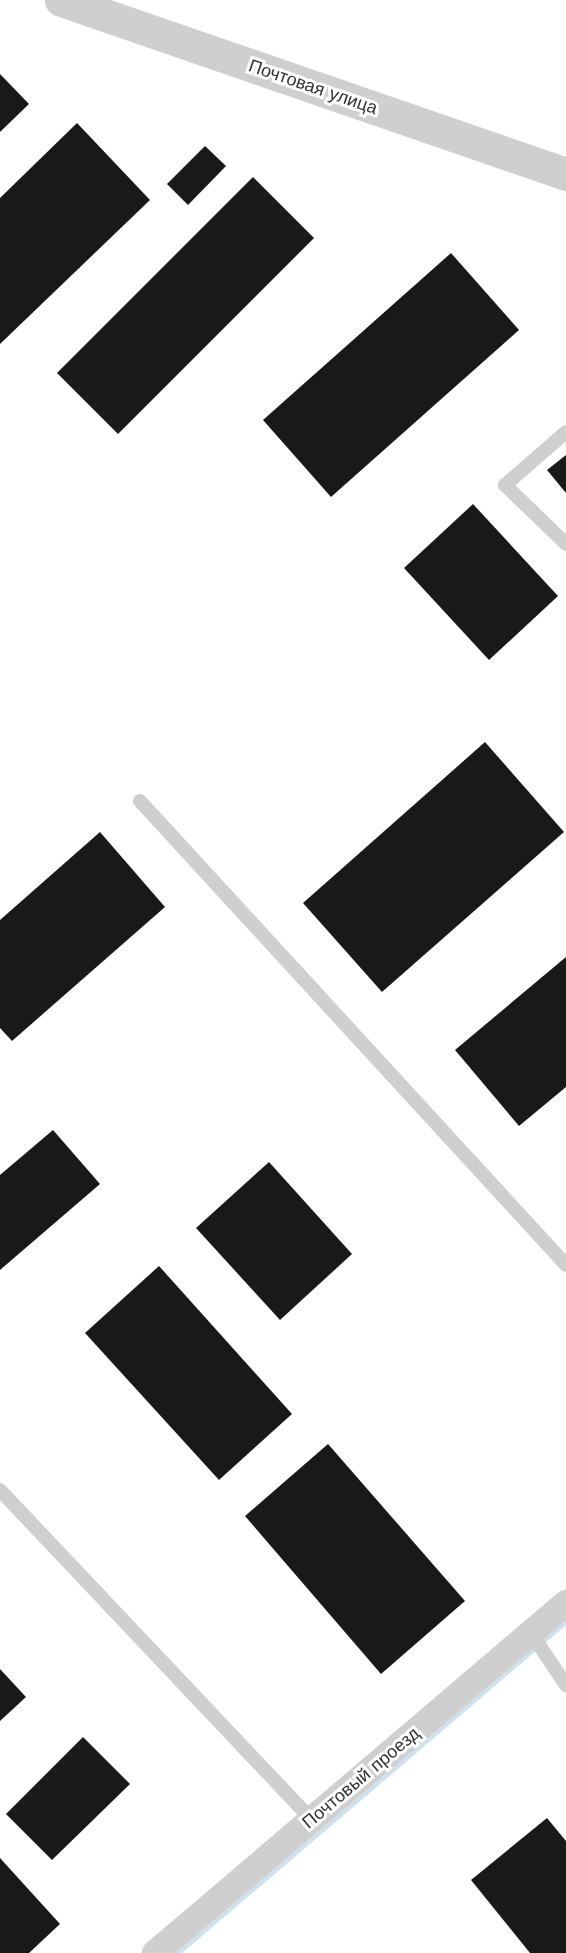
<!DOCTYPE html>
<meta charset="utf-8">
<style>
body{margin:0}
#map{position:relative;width:566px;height:1953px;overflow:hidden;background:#fff;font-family:"Work Sans",sans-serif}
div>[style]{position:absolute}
.stream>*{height:8px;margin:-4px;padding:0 4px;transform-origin:4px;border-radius:4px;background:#cee1ec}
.building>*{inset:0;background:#191919}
.service>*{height:14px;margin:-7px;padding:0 7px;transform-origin:7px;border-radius:7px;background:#cfcfcf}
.minor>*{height:26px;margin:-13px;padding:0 13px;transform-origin:13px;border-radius:13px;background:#cfcfcf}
.tertiary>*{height:33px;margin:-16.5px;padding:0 16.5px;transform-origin:16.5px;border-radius:16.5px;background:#cfcfcf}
span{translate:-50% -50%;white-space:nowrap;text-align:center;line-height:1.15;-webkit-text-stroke:6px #fff;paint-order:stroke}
.street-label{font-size:18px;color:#323232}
</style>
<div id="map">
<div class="stream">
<i style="left:176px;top:1953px;width:513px;rotate:-40.49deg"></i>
</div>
<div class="building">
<i style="clip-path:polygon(0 74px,29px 104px,0 132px)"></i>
<i style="clip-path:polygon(77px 123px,150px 200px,0 344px,0 198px)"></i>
<i style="clip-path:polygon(205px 146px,226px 166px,188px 205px,167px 184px)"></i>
<i style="clip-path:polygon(253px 177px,314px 238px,118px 434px,57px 373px)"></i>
<i style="clip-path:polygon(451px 253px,519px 330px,331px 497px,263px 420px)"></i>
<i style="clip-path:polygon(566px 455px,566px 493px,547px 470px)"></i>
<i style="clip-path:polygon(473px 504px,558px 596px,489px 660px,404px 568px)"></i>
<i style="clip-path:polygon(485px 742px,564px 832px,382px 992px,303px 903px)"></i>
<i style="clip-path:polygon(100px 832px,165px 907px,12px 1041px,0 1028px,0 920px)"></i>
<i style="clip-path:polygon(566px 957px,566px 1087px,519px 1126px,455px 1050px)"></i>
<i style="clip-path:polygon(53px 1130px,100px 1184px,0 1270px,0 1175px)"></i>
<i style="clip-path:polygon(269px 1162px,352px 1254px,280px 1320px,196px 1228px)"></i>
<i style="clip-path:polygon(159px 1266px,292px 1414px,219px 1480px,85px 1333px)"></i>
<i style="clip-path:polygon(328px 1444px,465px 1601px,381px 1674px,245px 1516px)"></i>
<i style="clip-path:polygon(0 1669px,26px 1697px,0 1721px)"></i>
<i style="clip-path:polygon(83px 1737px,130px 1784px,52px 1860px,6px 1814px)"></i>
<i style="clip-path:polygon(547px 1818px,566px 1841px,566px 1953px,530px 1953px,471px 1880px)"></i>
<i style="clip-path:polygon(0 1858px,60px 1924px,29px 1953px,0 1953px)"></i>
</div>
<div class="service">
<i style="left:566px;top:432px;width:81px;rotate:139deg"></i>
<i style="left:505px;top:485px;width:85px;rotate:44deg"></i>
<i style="left:140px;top:801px;width:630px;rotate:47.44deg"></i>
<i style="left:0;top:1490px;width:454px;rotate:46.6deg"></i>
<i style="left:531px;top:1633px;width:63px;rotate:56.1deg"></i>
</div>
<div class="minor">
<i style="left:155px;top:1953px;width:540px;rotate:-40.42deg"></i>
</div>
<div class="tertiary">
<i style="left:61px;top:0;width:534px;rotate:19.01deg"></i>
</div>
<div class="street-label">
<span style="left:313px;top:87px;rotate:19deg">Почтовая улица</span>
<span style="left:361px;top:1778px;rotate:-40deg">Почтовый проезд</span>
</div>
</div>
